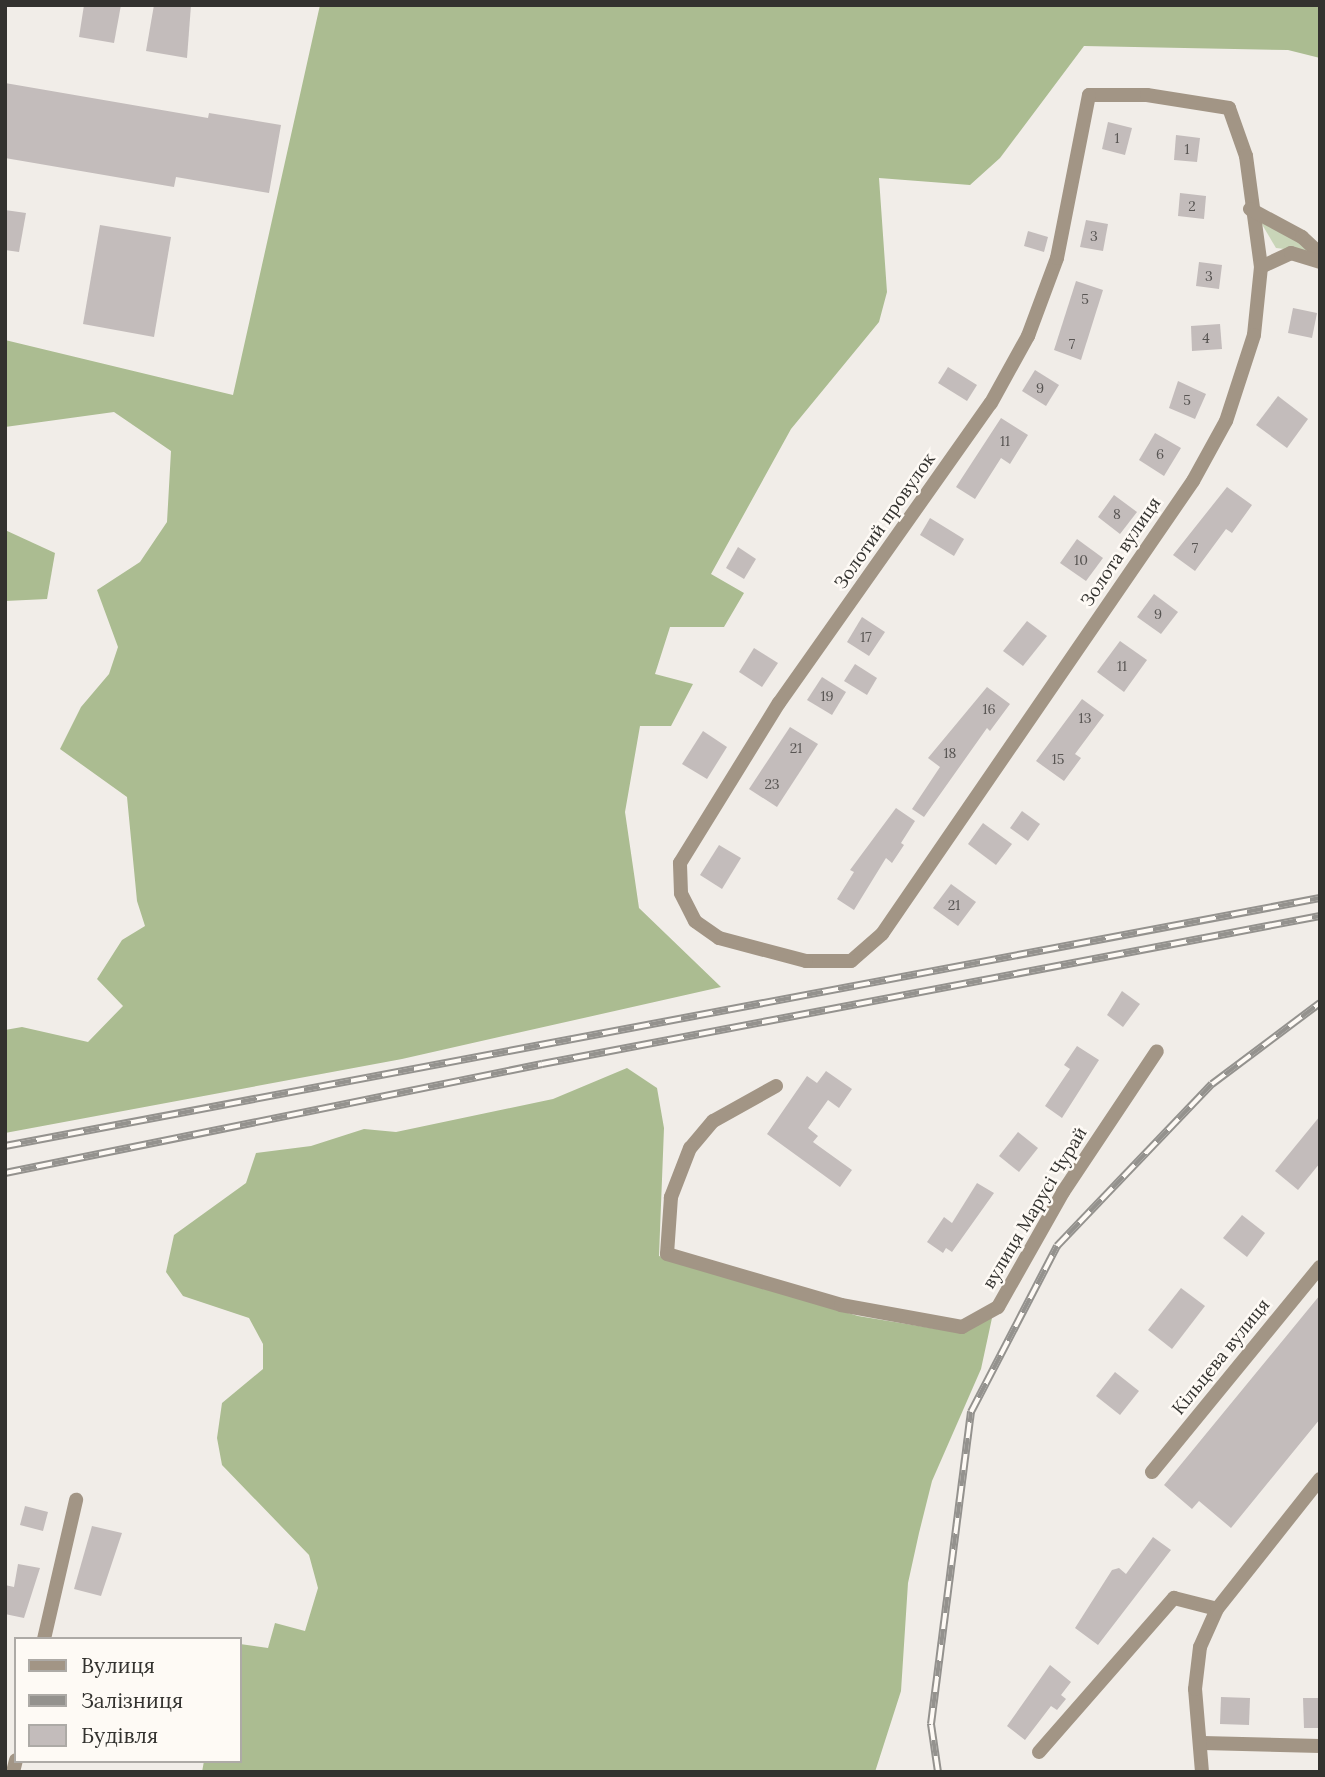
<!DOCTYPE html>
<meta charset="utf-8">
<style>
body{margin:0}
#map{position:relative;width:1325px;height:1777px;overflow:hidden;background:#f1ede8;font-family:Lora,serif}
div>[style]{position:absolute}
.green>*{inset:0;background:#c9d5b8}
.forest>*{inset:0;background:#abbc91}
.building>*{inset:0;background:#c3bcbb}
.street>*{height:14px;margin:-7px;padding:0 7px;transform-origin:7px;border-radius:7px;background:#a29585}
.rail>*{height:8px;margin-top:-4px;transform-origin:0;background:repeating-linear-gradient(90deg,#fefaf5 0 16px,#94928e 0 32px);box-sizing:border-box;border-block:2px solid #94928e}
span{translate:-50% -50%;white-space:nowrap;text-align:center;line-height:1.15;-webkit-text-stroke:5px #fefaf5;paint-order:stroke}
.number-label{font-size:14px;color:#575452}
.number-label span{-webkit-text-stroke-width:0}
.street-label{font-size:18px;color:#33322f}
.frame{position:absolute;inset:0;border:7px solid #33322f;pointer-events:none}
.legend{position:absolute;left:14px;top:1637px;width:228px;height:126px;box-sizing:border-box;background:#fefaf5;border:2px solid #adaaa6;margin:0;padding:9px 12px;list-style:none;font-size:21px;color:#33322f}
.legend li{display:flex;align-items:center;gap:14px;height:35px}
.legend b{width:35px;border:2px solid #adaaa6}
</style>
<div id="map">
<div class="green">
<i style="clip-path:polygon(1260px 221px,1291px 235px,1310px 252px,1276px 248px)"></i>
</div>
<div class="forest">
<i style="clip-path:polygon(320px 5px,1320px 5px,1320px 58px,1288px 50px,1084px 46px,1000px 158px,970px 185px,879px 178px,887px 292px,879px 322px,791px 429px,711px 574px,744px 593px,724px 627px,670px 627px,655px 674px,693px 684px,671px 726px,640px 726px,625px 812px,639px 908px,721px 987px,402px 1059px,5px 1133px,5px 1030px,22px 1027px,88px 1042px,123px 1006px,97px 979px,122px 940px,145px 926px,137px 901px,127px 797px,60px 749px,81px 707px,109px 674px,118px 647px,97px 590px,140px 562px,167px 522px,171px 451px,114px 412px,5px 427px,5px 340px,233px 395px)"></i>
<i style="clip-path:polygon(5px 530px,55px 553px,47px 599px,5px 601px)"></i>
<i style="clip-path:polygon(627px 1068px,657px 1088px,664px 1128px,659px 1256px,858px 1316px,943px 1330px,992px 1318px,981px 1369px,932px 1481px,919px 1533px,908px 1583px,901px 1691px,875px 1772px,202px 1772px,204px 1761px,240px 1761px,240px 1644px,268px 1648px,275px 1623px,305px 1631px,318px 1588px,309px 1555px,222px 1465px,217px 1438px,222px 1403px,263px 1369px,263px 1344px,249px 1318px,183px 1296px,166px 1272px,174px 1235px,246px 1183px,256px 1153px,311px 1146px,364px 1129px,396px 1132px,553px 1099px)"></i>
</div>
<div class="building">
<i style="clip-path:polygon(84px 5px,121px 5px,114px 43px,79px 37px)"></i>
<i style="clip-path:polygon(154px 5px,191px 5px,187px 58px,146px 51px)"></i>
<i style="clip-path:polygon(5px 83px,208px 118px,209px 113px,281px 125px,269px 193px,176px 177px,174px 187px,5px 158px)"></i>
<i style="clip-path:polygon(1108px 122px,1132px 128px,1125px 155px,1102px 149px)"></i>
<i style="clip-path:polygon(1176px 135px,1200px 138px,1197px 162px,1174px 160px)"></i>
<i style="clip-path:polygon(1180px 193px,1206px 196px,1204px 219px,1178px 216px)"></i>
<i style="clip-path:polygon(5px 210px,26px 213px,19px 252px,5px 250px)"></i>
<i style="clip-path:polygon(1086px 220px,1108px 224px,1103px 251px,1080px 247px)"></i>
<i style="clip-path:polygon(100px 225px,171px 237px,154px 337px,83px 324px)"></i>
<i style="clip-path:polygon(1028px 231px,1048px 237px,1044px 252px,1024px 246px)"></i>
<i style="clip-path:polygon(1199px 262px,1222px 265px,1219px 289px,1196px 286px)"></i>
<i style="clip-path:polygon(1076px 281px,1103px 290px,1081px 360px,1054px 350px)"></i>
<i style="clip-path:polygon(1293px 308px,1317px 313px,1312px 338px,1288px 333px)"></i>
<i style="clip-path:polygon(1220px 324px,1222px 349px,1192px 351px,1191px 326px)"></i>
<i style="clip-path:polygon(948px 367px,977px 385px,967px 401px,938px 383px)"></i>
<i style="clip-path:polygon(1035px 370px,1059px 385px,1046px 406px,1022px 391px)"></i>
<i style="clip-path:polygon(1178px 381px,1206px 394px,1195px 419px,1169px 408px)"></i>
<i style="clip-path:polygon(1278px 396px,1308px 419px,1287px 448px,1256px 425px)"></i>
<i style="clip-path:polygon(1001px 418px,1028px 435px,1010px 464px,1001px 458px,975px 499px,956px 487px)"></i>
<i style="clip-path:polygon(1155px 433px,1181px 448px,1164px 476px,1139px 460px)"></i>
<i style="clip-path:polygon(1227px 487px,1252px 505px,1232px 533px,1226px 529px,1195px 571px,1173px 555px)"></i>
<i style="clip-path:polygon(1114px 495px,1137px 512px,1120px 534px,1098px 517px)"></i>
<i style="clip-path:polygon(930px 518px,964px 539px,954px 556px,920px 535px)"></i>
<i style="clip-path:polygon(1077px 539px,1103px 558px,1086px 581px,1060px 563px)"></i>
<i style="clip-path:polygon(738px 547px,756px 559px,744px 579px,726px 568px)"></i>
<i style="clip-path:polygon(1154px 594px,1178px 612px,1161px 634px,1137px 617px)"></i>
<i style="clip-path:polygon(862px 617px,885px 632px,869px 656px,847px 642px)"></i>
<i style="clip-path:polygon(1027px 621px,1047px 636px,1023px 666px,1003px 651px)"></i>
<i style="clip-path:polygon(1120px 641px,1147px 660px,1124px 692px,1097px 672px)"></i>
<i style="clip-path:polygon(754px 648px,778px 663px,762px 687px,739px 672px)"></i>
<i style="clip-path:polygon(855px 664px,877px 678px,867px 695px,844px 681px)"></i>
<i style="clip-path:polygon(822px 677px,846px 692px,832px 715px,807px 700px)"></i>
<i style="clip-path:polygon(987px 687px,1010px 704px,990px 731px,987px 728px,924px 817px,912px 809px,940px 767px,928px 758px)"></i>
<i style="clip-path:polygon(1082px 699px,1104px 715px,1075px 754px,1081px 758px,1064px 781px,1036px 761px)"></i>
<i style="clip-path:polygon(790px 727px,818px 744px,777px 807px,749px 789px)"></i>
<i style="clip-path:polygon(703px 731px,727px 747px,707px 779px,682px 764px)"></i>
<i style="clip-path:polygon(896px 808px,915px 821px,901px 843px,904px 845px,892px 863px,886px 858px,854px 910px,837px 899px,854px 872px,850px 870px)"></i>
<i style="clip-path:polygon(1022px 811px,1040px 824px,1028px 841px,1010px 828px)"></i>
<i style="clip-path:polygon(983px 823px,1012px 844px,996px 865px,968px 844px)"></i>
<i style="clip-path:polygon(719px 845px,741px 858px,722px 889px,700px 875px)"></i>
<i style="clip-path:polygon(951px 884px,976px 902px,958px 926px,933px 908px)"></i>
<i style="clip-path:polygon(1122px 991px,1140px 1004px,1123px 1027px,1107px 1015px)"></i>
<i style="clip-path:polygon(1077px 1046px,1099px 1060px,1062px 1118px,1045px 1106px,1070px 1069px,1064px 1065px)"></i>
<i style="clip-path:polygon(826px 1071px,852px 1089px,839px 1108px,828px 1100px,808px 1128px,818px 1136px,813px 1142px,852px 1170px,840px 1187px,767px 1134px,807px 1076px,817px 1083px)"></i>
<i style="clip-path:polygon(1320px 1116px,1320px 1163px,1298px 1190px,1275px 1171px)"></i>
<i style="clip-path:polygon(1018px 1132px,1038px 1148px,1019px 1172px,999px 1156px)"></i>
<i style="clip-path:polygon(977px 1183px,994px 1193px,952px 1252px,946px 1248px,943px 1253px,927px 1242px,944px 1217px,952px 1223px)"></i>
<i style="clip-path:polygon(1242px 1215px,1265px 1233px,1247px 1257px,1223px 1238px)"></i>
<i style="clip-path:polygon(1181px 1288px,1205px 1306px,1172px 1349px,1148px 1330px)"></i>
<i style="clip-path:polygon(1320px 1295px,1320px 1419px,1231px 1528px,1199px 1501px,1192px 1509px,1164px 1485px)"></i>
<i style="clip-path:polygon(1115px 1372px,1139px 1391px,1120px 1415px,1096px 1396px)"></i>
<i style="clip-path:polygon(25px 1506px,48px 1512px,43px 1531px,20px 1525px)"></i>
<i style="clip-path:polygon(92px 1526px,122px 1533px,101px 1596px,74px 1589px)"></i>
<i style="clip-path:polygon(1153px 1537px,1171px 1550px,1098px 1645px,1075px 1628px,1112px 1570px,1119px 1568px,1126px 1574px)"></i>
<i style="clip-path:polygon(18px 1564px,40px 1568px,24px 1618px,5px 1614px,5px 1585px,14px 1587px)"></i>
<i style="clip-path:polygon(1050px 1665px,1071px 1682px,1061px 1695px,1066px 1699px,1057px 1710px,1051px 1706px,1025px 1740px,1007px 1726px)"></i>
<i style="clip-path:polygon(1221px 1697px,1250px 1698px,1249px 1725px,1220px 1724px)"></i>
<i style="clip-path:polygon(1303px 1698px,1320px 1698px,1320px 1728px,1304px 1728px)"></i>
</div>
<div class="street">
<i style="left:1089px;top:95px;width:58px"></i>
<i style="left:1147px;top:95px;width:83px;rotate:9deg"></i>
<i style="left:1229px;top:108px;width:51px;rotate:70.5deg"></i>
<i style="left:1246px;top:156px;width:112px;rotate:82.3deg"></i>
<i style="left:1261px;top:267px;width:68px;rotate:95.9deg"></i>
<i style="left:1254px;top:335px;width:90px;rotate:108deg"></i>
<i style="left:1226px;top:421px;width:68px;rotate:118.8deg"></i>
<i style="left:1193px;top:481px;width:549px;rotate:124.47deg"></i>
<i style="left:882px;top:934px;width:41px;rotate:138.9deg"></i>
<i style="left:851px;top:961px;width:45px;rotate:180deg"></i>
<i style="left:806px;top:961px;width:90px;rotate:-165.2deg"></i>
<i style="left:719px;top:938px;width:29px;rotate:-145deg"></i>
<i style="left:695px;top:921px;width:31px;rotate:-117deg"></i>
<i style="left:681px;top:893px;width:30px;rotate:-92deg"></i>
<i style="left:680px;top:863px;width:188px;rotate:-58.3deg"></i>
<i style="left:779px;top:703px;width:367px;rotate:-54.8deg"></i>
<i style="left:991px;top:403px;width:77px;rotate:-61.1deg"></i>
<i style="left:1028px;top:336px;width:83px;rotate:-69.6deg"></i>
<i style="left:1057px;top:258px;width:166px;rotate:-78.9deg"></i>
<i style="left:1250px;top:209px;width:59px;rotate:28.3deg"></i>
<i style="left:1302px;top:237px;width:25px;rotate:43deg"></i>
<i style="left:1261px;top:267px;width:33px;rotate:-25deg"></i>
<i style="left:1291px;top:253px;width:30px;rotate:17deg"></i>
<i style="left:776px;top:1086px;width:72px;rotate:150.9deg"></i>
<i style="left:713px;top:1121px;width:35px;rotate:130deg"></i>
<i style="left:690px;top:1148px;width:53px;rotate:111.2deg"></i>
<i style="left:671px;top:1197px;width:57px;rotate:94deg"></i>
<i style="left:667px;top:1254px;width:181px;rotate:16.3deg"></i>
<i style="left:841px;top:1305px;width:123px;rotate:10.3deg"></i>
<i style="left:962px;top:1327px;width:41px;rotate:-29.1deg"></i>
<i style="left:998px;top:1307px;width:132px;rotate:-60.5deg"></i>
<i style="left:1063px;top:1192px;width:169px;rotate:-56.3deg"></i>
<i style="left:1152px;top:1472px;width:265px;rotate:-50.7deg"></i>
<i style="left:44px;top:1639px;width:143px;rotate:-77deg"></i>
<i style="left:1203px;top:1743px;width:117px;rotate:1.5deg"></i>
<i style="left:1039px;top:1752px;width:205px;rotate:-48.8deg"></i>
<i style="left:1174px;top:1598px;width:44px;rotate:14.3deg"></i>
<i style="left:13px;top:1772px;width:12px;rotate:-76deg"></i>
<i style="left:1202px;top:1772px;width:83px;rotate:-94.8deg"></i>
<i style="left:1195px;top:1689px;width:42px;rotate:-83.2deg"></i>
<i style="left:1200px;top:1647px;width:42px;rotate:-65.9deg"></i>
<i style="left:1217px;top:1609px;width:166px;rotate:-51.6deg"></i>
</div>
<div class="rail">
<i style="left:5px;top:1146px;width:1338px;rotate:-10.68deg"></i>
<i style="left:5px;top:1173px;width:548px;rotate:-11.47deg"></i>
<i style="left:542px;top:1064px;width:792px;rotate:-10.77deg"></i>
<i style="left:938px;top:1772px;width:49px;rotate:-98.3deg"></i>
<i style="left:931px;top:1724px;width:315px;rotate:-82.7deg"></i>
<i style="left:971px;top:1412px;width:187px;rotate:-62.6deg"></i>
<i style="left:1057px;top:1246px;width:224px;rotate:-46.3deg"></i>
<i style="left:1212px;top:1084px;width:135px;rotate:-36.9deg"></i>
</div>
<div class="number-label">
<span style="left:1117px;top:138px">1</span>
<span style="left:1187px;top:149px">1</span>
<span style="left:1192px;top:206px">2</span>
<span style="left:1094px;top:236px">3</span>
<span style="left:1209px;top:276px">3</span>
<span style="left:1085px;top:299px">5</span>
<span style="left:1206px;top:338px">4</span>
<span style="left:1072px;top:344px">7</span>
<span style="left:1040px;top:388px">9</span>
<span style="left:1187px;top:400px">5</span>
<span style="left:1005px;top:441px">11</span>
<span style="left:1160px;top:454px">6</span>
<span style="left:1117px;top:514px">8</span>
<span style="left:1195px;top:548px">7</span>
<span style="left:1081px;top:560px">10</span>
<span style="left:1158px;top:614px">9</span>
<span style="left:866px;top:637px">17</span>
<span style="left:1122px;top:666px">11</span>
<span style="left:827px;top:696px">19</span>
<span style="left:989px;top:709px">16</span>
<span style="left:1085px;top:718px">13</span>
<span style="left:796px;top:748px">21</span>
<span style="left:950px;top:753px">18</span>
<span style="left:1058px;top:759px">15</span>
<span style="left:772px;top:784px">23</span>
<span style="left:954px;top:905px">21</span>
</div>
<div class="street-label">
<span style="left:885px;top:521px;rotate:-55deg">Золотий провулок</span>
<span style="left:1121px;top:552px;rotate:-56deg">Золота вулиця</span>
<span style="left:1035px;top:1208px;rotate:-59deg">вулиця Марусі Чурай</span>
<span style="left:1221px;top:1357px;rotate:-51deg">Кільцева вулиця</span>
</div>
<div class="frame"></div>
<ul class="legend">
<li><b style="height:9px;background:#a29585"></b>Вулиця</li>
<li><b style="height:9px;background:#94928e"></b>Залізниця</li>
<li><b style="height:19px;background:#c3bcbb"></b>Будівля</li>
</ul>
</div>
